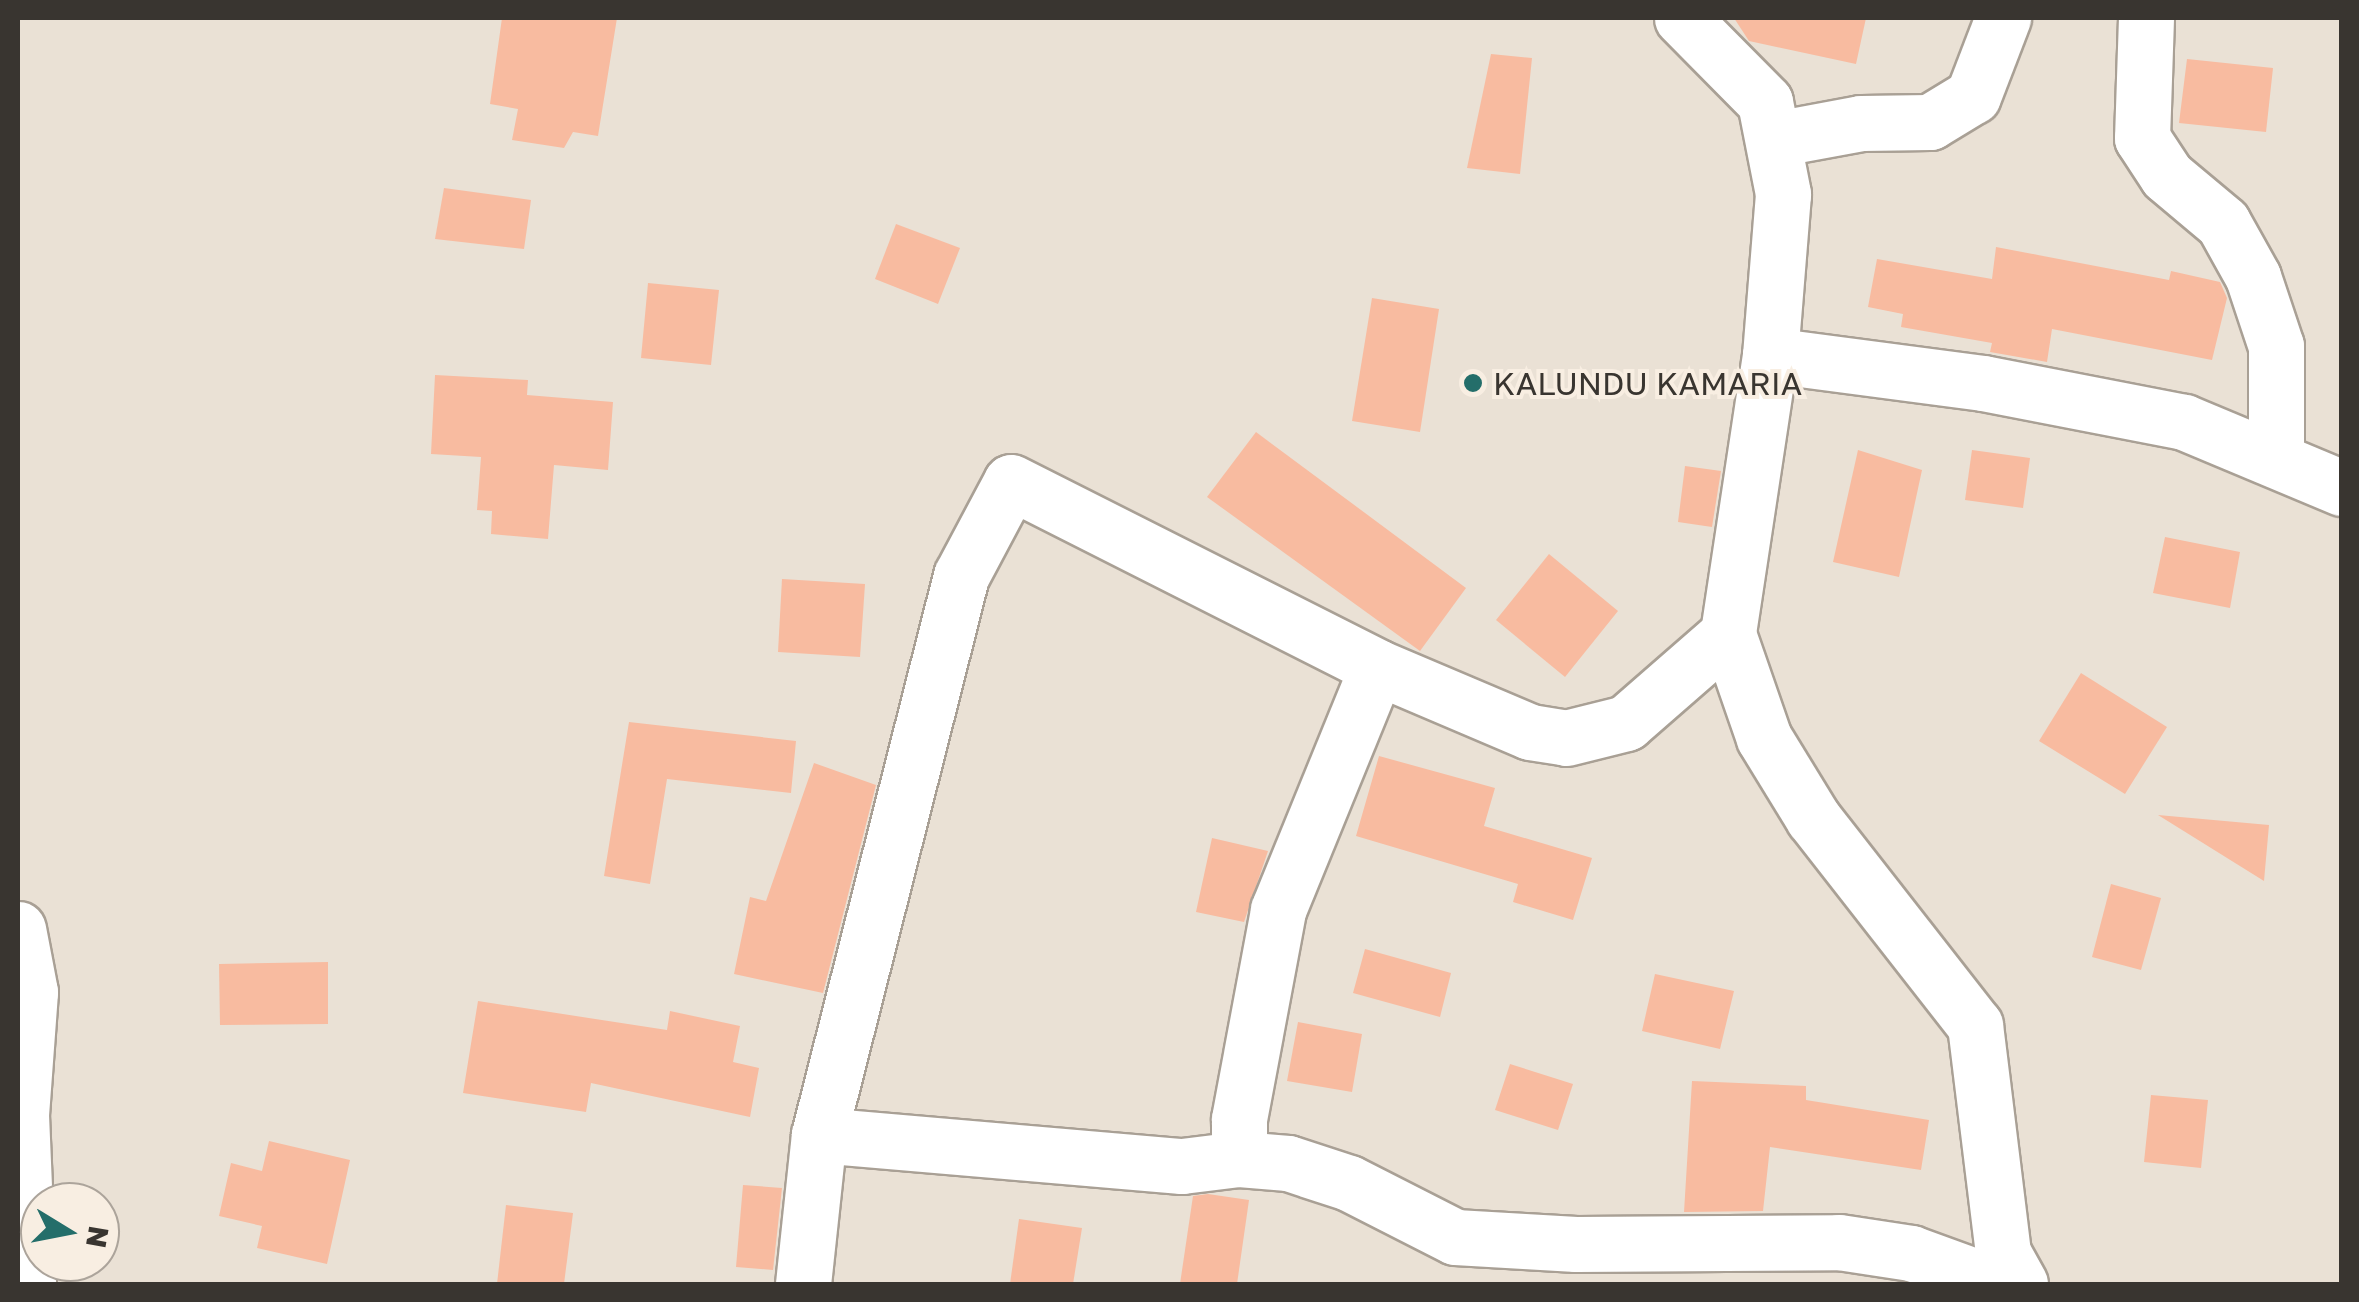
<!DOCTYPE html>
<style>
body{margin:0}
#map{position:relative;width:2359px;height:1302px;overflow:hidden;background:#eae1d5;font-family:"Golos Text",sans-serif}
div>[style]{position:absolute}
.building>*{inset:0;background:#f8bba0}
.roads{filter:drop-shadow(2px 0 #a9a095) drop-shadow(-2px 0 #a9a095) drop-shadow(0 2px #a9a095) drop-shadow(0 -2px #a9a095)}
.street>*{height:55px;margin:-27.5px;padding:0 27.5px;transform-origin:27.5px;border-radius:27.5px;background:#fff}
.dots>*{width:28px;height:28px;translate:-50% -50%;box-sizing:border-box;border:5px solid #f8eee2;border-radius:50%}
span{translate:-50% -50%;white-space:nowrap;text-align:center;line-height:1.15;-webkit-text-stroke:8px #f8eee2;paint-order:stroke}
.poi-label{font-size:32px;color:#393530}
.left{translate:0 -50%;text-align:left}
.frame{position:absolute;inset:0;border:20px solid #393530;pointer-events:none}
.north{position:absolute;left:20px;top:1182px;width:100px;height:100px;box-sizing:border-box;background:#f8eee2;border:2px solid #aca49b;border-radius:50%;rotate:100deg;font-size:28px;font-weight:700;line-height:40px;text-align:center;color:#393530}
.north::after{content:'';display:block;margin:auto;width:35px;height:45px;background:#246e6a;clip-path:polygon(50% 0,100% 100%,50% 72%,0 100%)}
</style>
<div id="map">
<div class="building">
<i style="clip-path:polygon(502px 18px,617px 18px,598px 136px,573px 132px,564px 148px,512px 140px,518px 109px,490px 104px)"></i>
<i style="clip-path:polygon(1734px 18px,1866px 18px,1856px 64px,1749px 41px)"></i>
<i style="clip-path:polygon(1491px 54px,1532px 58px,1520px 174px,1467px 168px)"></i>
<i style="clip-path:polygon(2187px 59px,2273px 68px,2266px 132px,2179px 123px)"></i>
<i style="clip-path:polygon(444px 188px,531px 200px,524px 249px,435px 239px)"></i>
<i style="clip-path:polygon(896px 224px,960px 248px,938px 304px,875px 279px)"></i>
<i style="clip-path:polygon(1996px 247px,2169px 280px,2171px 271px,2220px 282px,2227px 298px,2212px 360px,2052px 329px,2047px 362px,1990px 352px,1992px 343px,1901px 327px,1903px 314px,1868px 307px,1877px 259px,1992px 279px)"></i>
<i style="clip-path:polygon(648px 283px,719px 290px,711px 365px,641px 358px)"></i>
<i style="clip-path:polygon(1372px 298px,1439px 309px,1420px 432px,1352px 421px)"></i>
<i style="clip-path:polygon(435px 375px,528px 380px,527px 395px,613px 402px,608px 470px,554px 465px,548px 539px,491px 534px,492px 511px,477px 510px,481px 457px,431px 454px)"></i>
<i style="clip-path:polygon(1256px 432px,1466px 588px,1420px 651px,1207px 497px)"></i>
<i style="clip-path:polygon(1858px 450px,1922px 470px,1899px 577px,1833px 562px)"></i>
<i style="clip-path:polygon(1972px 450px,2030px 458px,2023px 508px,1965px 500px)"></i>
<i style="clip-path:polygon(1685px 466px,1721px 471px,1712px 527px,1678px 522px)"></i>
<i style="clip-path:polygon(2165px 537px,2240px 552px,2230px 608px,2153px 593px)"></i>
<i style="clip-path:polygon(1549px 554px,1618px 611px,1565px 677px,1496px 620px)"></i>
<i style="clip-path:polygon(782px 579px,865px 584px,860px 657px,778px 652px)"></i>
<i style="clip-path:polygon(2081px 673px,2167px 727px,2125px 794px,2039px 741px)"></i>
<i style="clip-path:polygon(629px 722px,796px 741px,791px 793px,667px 779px,650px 884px,604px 876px)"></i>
<i style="clip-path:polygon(1379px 756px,1495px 788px,1484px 826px,1592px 858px,1573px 920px,1513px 902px,1518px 884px,1356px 836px)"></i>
<i style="clip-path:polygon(814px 763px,876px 785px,823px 993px,734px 974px,750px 897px,766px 901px)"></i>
<i style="clip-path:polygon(2158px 815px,2269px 825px,2264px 881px)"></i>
<i style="clip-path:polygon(1212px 838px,1268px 851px,1244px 922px,1196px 912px)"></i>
<i style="clip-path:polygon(2111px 884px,2161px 898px,2141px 970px,2092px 957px)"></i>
<i style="clip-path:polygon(1365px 949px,1451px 973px,1440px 1017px,1353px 993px)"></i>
<i style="clip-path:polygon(328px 962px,328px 1024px,220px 1025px,219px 964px)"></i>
<i style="clip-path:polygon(1655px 974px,1734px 991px,1720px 1049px,1642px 1031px)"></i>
<i style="clip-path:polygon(478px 1001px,667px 1030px,670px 1011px,740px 1026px,733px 1062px,759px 1068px,750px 1117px,591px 1083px,586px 1112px,463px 1093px)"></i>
<i style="clip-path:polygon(1298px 1022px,1362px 1034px,1352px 1092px,1287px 1081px)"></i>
<i style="clip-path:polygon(1510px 1064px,1573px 1084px,1558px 1130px,1495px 1110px)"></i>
<i style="clip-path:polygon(1692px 1081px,1806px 1086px,1806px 1100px,1929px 1120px,1921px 1170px,1770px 1147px,1763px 1211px,1684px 1212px)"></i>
<i style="clip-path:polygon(2151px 1095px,2208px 1100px,2201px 1168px,2144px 1162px)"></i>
<i style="clip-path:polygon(269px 1141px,350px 1160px,327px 1264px,257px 1248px,262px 1226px,219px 1216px,231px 1163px,262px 1171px)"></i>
<i style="clip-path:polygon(743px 1185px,782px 1188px,773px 1270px,736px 1267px)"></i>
<i style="clip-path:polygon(1208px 1194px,1249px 1200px,1237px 1284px,1180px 1284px,1193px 1196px)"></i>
<i style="clip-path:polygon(506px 1205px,573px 1213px,564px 1284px,497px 1284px)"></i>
<i style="clip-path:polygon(1019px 1219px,1082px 1228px,1073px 1284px,1010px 1284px)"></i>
</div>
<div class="roads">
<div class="street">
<i style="left:1682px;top:18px;width:118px;rotate:45.3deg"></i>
<i style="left:1765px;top:102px;width:94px;rotate:78.9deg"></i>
<i style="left:1783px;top:194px;width:162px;rotate:94.6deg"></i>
<i style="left:1770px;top:355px;width:282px;rotate:98.6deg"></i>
<i style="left:1728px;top:634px;width:110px;rotate:70.9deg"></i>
<i style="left:1764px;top:738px;width:94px;rotate:58.5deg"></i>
<i style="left:1813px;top:818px;width:263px;rotate:52deg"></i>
<i style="left:1975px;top:1025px;width:230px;rotate:83deg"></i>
<i style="left:2003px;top:1253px;width:35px;rotate:61deg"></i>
<i style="left:2146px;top:18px;width:120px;rotate:91.9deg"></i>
<i style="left:2142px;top:138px;width:45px;rotate:56.7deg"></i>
<i style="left:2167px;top:176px;width:73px;rotate:40deg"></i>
<i style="left:2223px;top:223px;width:62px;rotate:60.9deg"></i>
<i style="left:2253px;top:277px;width:73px;rotate:71.6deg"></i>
<i style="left:2276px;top:346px;width:111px;rotate:90deg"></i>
<i style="left:1775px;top:139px;width:87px;rotate:-10.5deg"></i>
<i style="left:1861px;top:123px;width:69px;rotate:-0.8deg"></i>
<i style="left:1930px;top:122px;width:50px;rotate:-31.2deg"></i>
<i style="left:1973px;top:96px;width:84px;rotate:-69deg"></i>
<i style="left:1770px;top:355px;width:215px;rotate:7.5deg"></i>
<i style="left:1983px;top:383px;width:205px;rotate:11deg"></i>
<i style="left:2184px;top:422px;width:171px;rotate:22.7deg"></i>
<i style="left:18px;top:929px;width:64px;rotate:79.2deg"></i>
<i style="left:30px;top:992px;width:123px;rotate:94.2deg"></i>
<i style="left:21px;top:1115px;width:169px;rotate:87.6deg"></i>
<i style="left:819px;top:1135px;width:364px;rotate:4.9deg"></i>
<i style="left:1182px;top:1166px;width:57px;rotate:-7deg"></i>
<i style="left:1239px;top:1159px;width:49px;rotate:4.7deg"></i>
<i style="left:1288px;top:1163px;width:64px;rotate:18.2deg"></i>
<i style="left:1349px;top:1183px;width:119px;rotate:27deg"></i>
<i style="left:1455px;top:1237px;width:121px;rotate:3.3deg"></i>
<i style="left:1576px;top:1244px;width:263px;rotate:-0.4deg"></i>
<i style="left:1839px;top:1242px;width:73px;rotate:8.7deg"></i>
<i style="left:1911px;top:1253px;width:90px;rotate:20deg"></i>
<i style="left:1239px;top:1159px;width:40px;rotate:-90deg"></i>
<i style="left:1239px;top:1119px;width:213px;rotate:-79.4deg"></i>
<i style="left:1278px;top:910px;width:262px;rotate:-67.8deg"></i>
<i style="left:803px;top:1284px;width:150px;rotate:-83.9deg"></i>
<i style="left:819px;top:1135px;width:577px;rotate:-75.75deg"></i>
<i style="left:961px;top:576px;width:106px;rotate:-62deg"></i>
<i style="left:1011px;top:482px;width:410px;rotate:26.8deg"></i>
<i style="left:1377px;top:667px;width:166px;rotate:23deg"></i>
<i style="left:1530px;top:732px;width:36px;rotate:9deg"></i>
<i style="left:1566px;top:738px;width:62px;rotate:-14deg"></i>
<i style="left:1626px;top:723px;width:135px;rotate:-41.1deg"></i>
</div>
</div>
<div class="dots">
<i style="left:1473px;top:383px;background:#246e6a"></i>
</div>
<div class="poi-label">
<span class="left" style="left:1493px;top:383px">KALUNDU KAMARIA</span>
</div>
<div class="frame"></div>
<div class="north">N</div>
</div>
